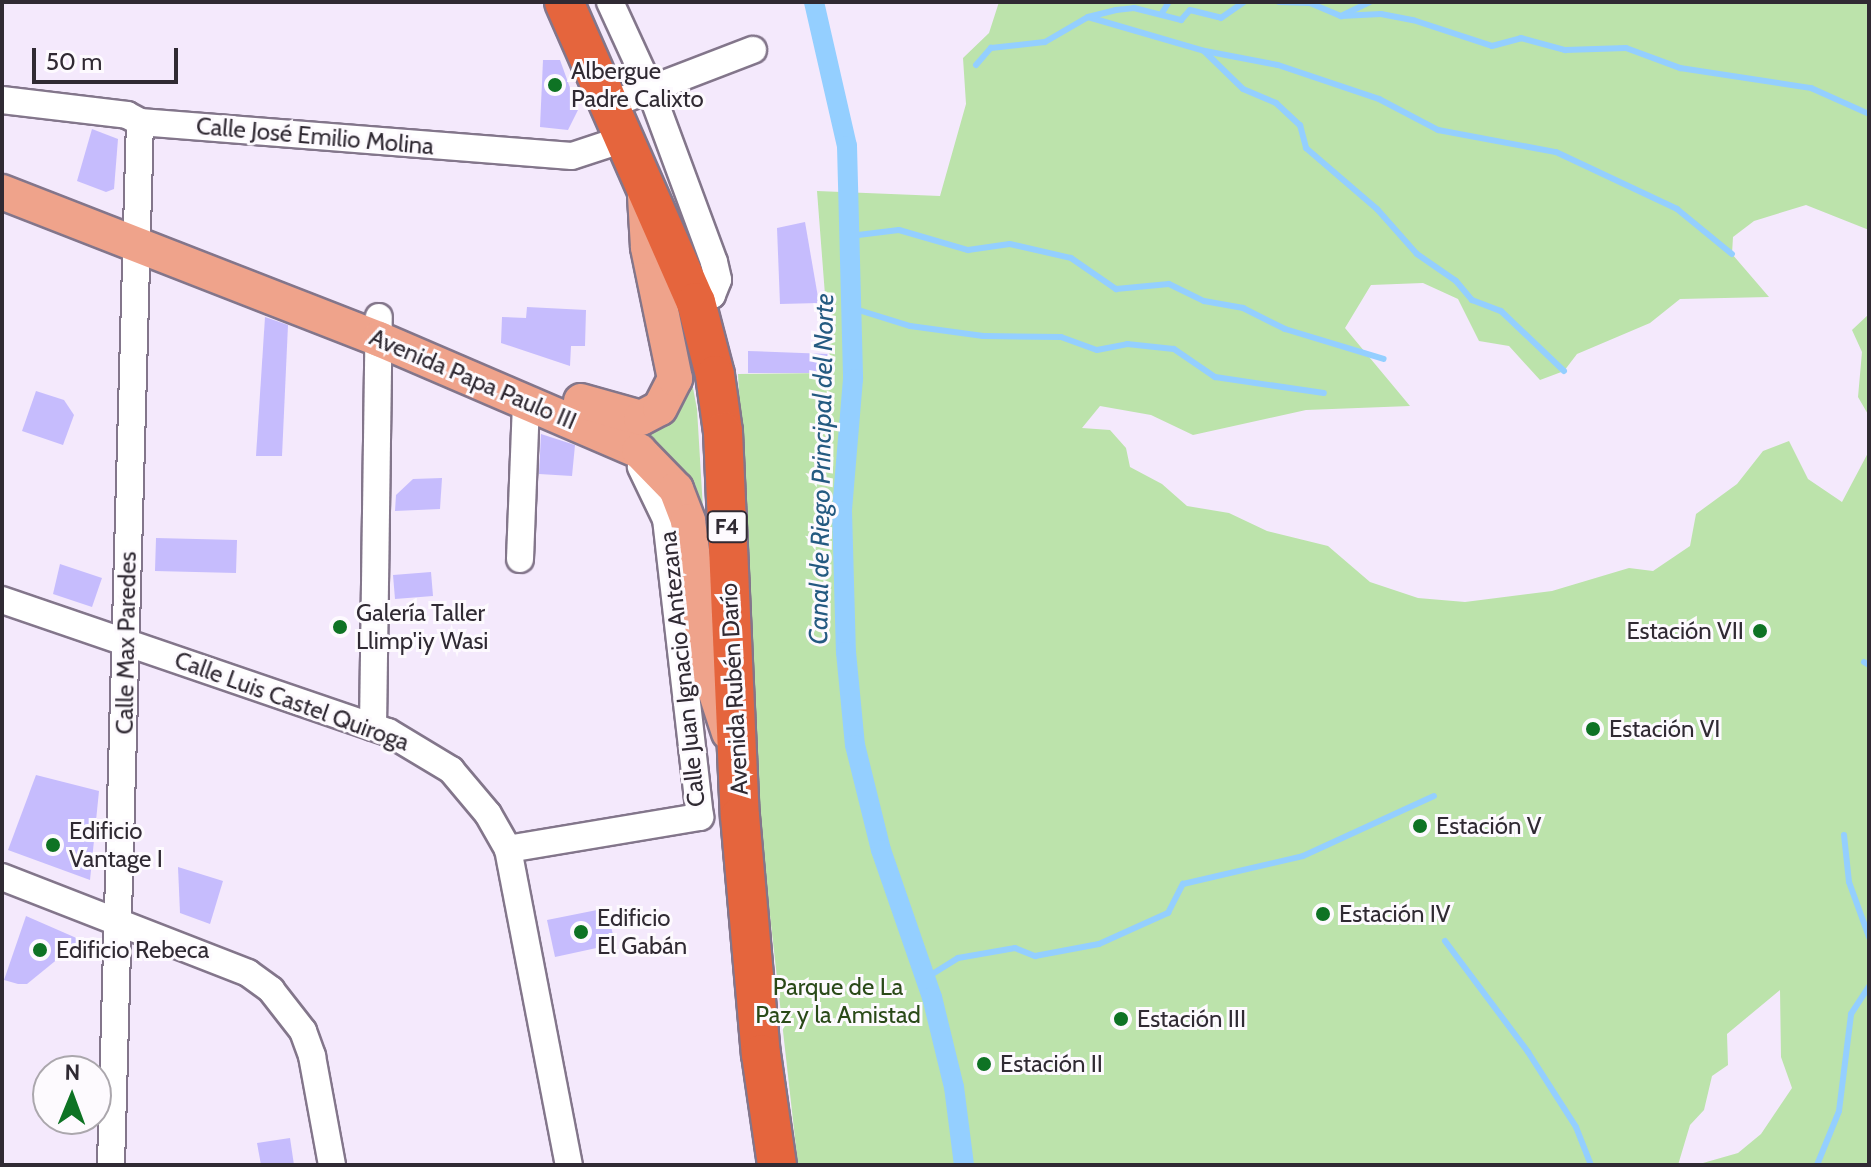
<!DOCTYPE html>
<meta charset="utf-8">
<style>
body{margin:0}
#map{position:relative;width:1871px;height:1167px;overflow:hidden;background:#f4e9fc;font-family:Cabin,sans-serif}
div>[style]{position:absolute}
.green>*{inset:0;background:#bce3ab}
.stream>*{height:6px;margin:-3px;padding:0 3px;transform-origin:3px;border-radius:3px;background:#94cfff}
.canal>*{height:20px;margin:-10px;padding:0 10px;transform-origin:10px;border-radius:10px;background:#94cfff}
.building>*{inset:0;background:#c6bcfd}
.roads{filter:drop-shadow(2px 0 #83768b) drop-shadow(-2px 0 #83768b) drop-shadow(0 2px #83768b) drop-shadow(0 -2px #83768b)}
.minor>*{height:26px;margin:-13px;padding:0 13px;transform-origin:13px;border-radius:13px;background:#fff}
.major>*{height:34px;margin:-17px;padding:0 17px;transform-origin:17px;border-radius:17px;background:#efa38b}
.highway>*{height:38px;margin:-19px;padding:0 19px;transform-origin:19px;border-radius:19px;background:#e5653d}
.dots>*{width:22px;height:22px;translate:-50% -50%;box-sizing:border-box;border:4px solid #fdfafe;border-radius:50%}
span{translate:-50% -50%;white-space:nowrap;text-align:center;line-height:1.15;-webkit-text-stroke:6px #fdfafe;paint-order:stroke}
.shield-label span{padding:2px 6px;background:#fdfafe;border:2px solid;border-radius:6px;-webkit-text-stroke-width:0}
.shield-label{font-size:22px;color:#302a33;font-weight:700}
.poi-label{font-size:24px;color:#302a33}
.left{translate:0 -50%;text-align:left}
.right{translate:-100% -50%;text-align:right}
.street-label{font-size:24px;color:#302a33}
.park-label{font-size:24px;color:#2a4a18}
.water-label{font-size:26px;color:#245a81;font-style:italic}
.frame{position:absolute;inset:0;border:4px solid #302a33;pointer-events:none}
.north{position:absolute;left:32px;top:1055px;width:80px;height:80px;box-sizing:border-box;background:#fdfafe;border:2px solid #aba7ad;border-radius:50%;rotate:1deg;font-size:22px;font-weight:700;line-height:32px;text-align:center;color:#302a33}
.north::after{content:'';display:block;margin:auto;width:28px;height:36px;background:#0e7324;clip-path:polygon(50% 0,100% 100%,50% 72%,0 100%)}
.scale{position:absolute;left:32px;top:48px;width:146px;height:36px;box-sizing:border-box;border:4px solid #302a33;border-top:0;padding-left:10px;font-size:24px;line-height:28px;white-space:nowrap;color:#302a33;-webkit-text-stroke:6px #fdfafe;paint-order:stroke}
</style>
<div id="map">
<div class="green">
<i style="clip-path:polygon(999px 2px,1869px 2px,1869px 230px,1806px 205px,1754px 221px,1733px 237px,1732px 254px,1769px 297px,1680px 299px,1650px 323px,1577px 354px,1564px 371px,1540px 380px,1509px 346px,1479px 341px,1458px 299px,1423px 283px,1371px 285px,1345px 328px,1410px 406px,1306px 410px,1193px 435px,1151px 415px,1100px 406px,1082px 428px,1110px 430px,1126px 448px,1130px 467px,1162px 484px,1187px 506px,1229px 513px,1267px 531px,1328px 546px,1370px 582px,1418px 598px,1465px 602px,1552px 591px,1629px 568px,1653px 571px,1690px 546px,1696px 514px,1737px 484px,1763px 451px,1789px 441px,1808px 479px,1842px 502px,1869px 451px,1869px 1165px,1696px 1165px,1738px 1153px,1761px 1134px,1792px 1088px,1781px 1057px,1780px 990px,1727px 1034px,1728px 1065px,1712px 1076px,1704px 1110px,1690px 1125px,1678px 1165px,798px 1165px,758px 808px,738px 374px,831px 373px,817px 191px,940px 196px,966px 104px,963px 58px,989px 33px)"></i>
<i style="clip-path:polygon(1869px 314px,1869px 416px,1858px 397px,1862px 352px,1852px 330px)"></i>
<i style="clip-path:polygon(681px 325px,697px 409px,711px 642px,684px 483px,404px 335px,635px 428px)"></i>
</div>
<div class="stream">
<i style="left:1279px;top:2px;width:31px;rotate:2deg"></i>
<i style="left:1310px;top:3px;width:34px;rotate:23deg"></i>
<i style="left:1341px;top:16px;width:32px;rotate:-26deg"></i>
<i style="left:1162px;top:13px;width:13px;rotate:-58deg"></i>
<i style="left:1341px;top:16px;width:40px;rotate:-2.9deg"></i>
<i style="left:1381px;top:14px;width:33px;rotate:11deg"></i>
<i style="left:1413px;top:20px;width:83px;rotate:18.2deg"></i>
<i style="left:1492px;top:46px;width:30px;rotate:-15deg"></i>
<i style="left:1521px;top:38px;width:46px;rotate:15.3deg"></i>
<i style="left:1565px;top:50px;width:61px;rotate:-1.9deg"></i>
<i style="left:1626px;top:48px;width:58px;rotate:20.3deg"></i>
<i style="left:1680px;top:68px;width:133px;rotate:8.7deg"></i>
<i style="left:1811px;top:88px;width:64px;rotate:24.1deg"></i>
<i style="left:1088px;top:17px;width:121px;rotate:16.3deg"></i>
<i style="left:1204px;top:51px;width:54px;rotate:44.3deg"></i>
<i style="left:1243px;top:89px;width:36px;rotate:23deg"></i>
<i style="left:1276px;top:103px;width:33px;rotate:43deg"></i>
<i style="left:1300px;top:125px;width:24px;rotate:75deg"></i>
<i style="left:1306px;top:148px;width:94px;rotate:40.7deg"></i>
<i style="left:1377px;top:209px;width:60px;rotate:48.4deg"></i>
<i style="left:1417px;top:254px;width:47px;rotate:34.7deg"></i>
<i style="left:1456px;top:281px;width:25px;rotate:50deg"></i>
<i style="left:1472px;top:300px;width:31px;rotate:21deg"></i>
<i style="left:1501px;top:311px;width:87px;rotate:43.6deg"></i>
<i style="left:1205px;top:51px;width:74px;rotate:10.9deg"></i>
<i style="left:1278px;top:65px;width:107px;rotate:18.6deg"></i>
<i style="left:1379px;top:99px;width:67px;rotate:27.7deg"></i>
<i style="left:1438px;top:130px;width:120px;rotate:10.6deg"></i>
<i style="left:1556px;top:152px;width:134px;rotate:25.2deg"></i>
<i style="left:1677px;top:209px;width:71px;rotate:39.3deg"></i>
<i style="left:976px;top:65px;width:23px;rotate:-49deg"></i>
<i style="left:991px;top:48px;width:54px;rotate:-6.3deg"></i>
<i style="left:1045px;top:42px;width:50px;rotate:-30.2deg"></i>
<i style="left:1088px;top:17px;width:29px;rotate:-14deg"></i>
<i style="left:1116px;top:10px;width:18px;rotate:-6deg"></i>
<i style="left:1134px;top:8px;width:49px;rotate:14.3deg"></i>
<i style="left:1181px;top:20px;width:13px;rotate:-48deg"></i>
<i style="left:1190px;top:10px;width:32px;rotate:14deg"></i>
<i style="left:1221px;top:18px;width:28px;rotate:-35deg"></i>
<i style="left:850px;top:236px;width:49px;rotate:-7deg"></i>
<i style="left:899px;top:230px;width:72px;rotate:16.2deg"></i>
<i style="left:968px;top:250px;width:42px;rotate:-8.1deg"></i>
<i style="left:1010px;top:244px;width:63px;rotate:12.9deg"></i>
<i style="left:1071px;top:258px;width:55px;rotate:34.6deg"></i>
<i style="left:1116px;top:289px;width:53px;rotate:-5.4deg"></i>
<i style="left:1169px;top:284px;width:39px;rotate:26deg"></i>
<i style="left:1204px;top:301px;width:40px;rotate:10deg"></i>
<i style="left:1243px;top:308px;width:47px;rotate:26.6deg"></i>
<i style="left:1285px;top:329px;width:103px;rotate:16.9deg"></i>
<i style="left:852px;top:308px;width:61px;rotate:17.2deg"></i>
<i style="left:910px;top:326px;width:74px;rotate:7.8deg"></i>
<i style="left:983px;top:336px;width:78px;rotate:0.7deg"></i>
<i style="left:1061px;top:337px;width:38px;rotate:20deg"></i>
<i style="left:1097px;top:350px;width:31px;rotate:-11deg"></i>
<i style="left:1127px;top:344px;width:47px;rotate:6.1deg"></i>
<i style="left:1174px;top:349px;width:50px;rotate:34.3deg"></i>
<i style="left:1215px;top:377px;width:110px;rotate:8.4deg"></i>
<i style="left:1864px;top:662px;width:6px;rotate:31deg"></i>
<i style="left:1844px;top:835px;width:47px;rotate:83.9deg"></i>
<i style="left:1849px;top:882px;width:59px;rotate:70deg"></i>
<i style="left:1445px;top:941px;width:139px;rotate:53.2deg"></i>
<i style="left:1528px;top:1052px;width:89px;rotate:57.4deg"></i>
<i style="left:1576px;top:1127px;width:41px;rotate:68.5deg"></i>
<i style="left:926px;top:978px;width:38px;rotate:-32deg"></i>
<i style="left:958px;top:958px;width:58px;rotate:-10deg"></i>
<i style="left:1015px;top:948px;width:22px;rotate:22deg"></i>
<i style="left:1035px;top:956px;width:65px;rotate:-10.6deg"></i>
<i style="left:1099px;top:944px;width:76px;rotate:-24.2deg"></i>
<i style="left:1168px;top:913px;width:33px;rotate:-63deg"></i>
<i style="left:1183px;top:884px;width:123px;rotate:-13.1deg"></i>
<i style="left:1303px;top:856px;width:144px;rotate:-24.6deg"></i>
<i style="left:1817px;top:1165px;width:58px;rotate:-67.8deg"></i>
<i style="left:1839px;top:1111px;width:98px;rotate:-82.9deg"></i>
<i style="left:1851px;top:1014px;width:33px;rotate:-57deg"></i>
</div>
<div class="canal">
<i style="left:814px;top:2px;width:148px;rotate:77.1deg"></i>
<i style="left:847px;top:146px;width:233px;rotate:88.5deg"></i>
<i style="left:853px;top:379px;width:132px;rotate:94.8deg"></i>
<i style="left:842px;top:511px;width:141px;rotate:88.4deg"></i>
<i style="left:846px;top:652px;width:93px;rotate:84.5deg"></i>
<i style="left:855px;top:745px;width:108px;rotate:76.1deg"></i>
<i style="left:881px;top:850px;width:156px;rotate:70.9deg"></i>
<i style="left:932px;top:997px;width:93px;rotate:76.3deg"></i>
<i style="left:954px;top:1087px;width:79px;rotate:82.7deg"></i>
</div>
<div class="building">
<i style="clip-path:polygon(543px 60px,560px 60px,578px 110px,568px 130px,540px 127px)"></i>
<i style="clip-path:polygon(92px 129px,118px 139px,114px 189px,106px 192px,77px 181px)"></i>
<i style="clip-path:polygon(805px 222px,819px 303px,780px 304px,777px 228px)"></i>
<i style="clip-path:polygon(527px 307px,586px 310px,585px 346px,571px 346px,570px 366px,501px 343px,502px 317px,526px 318px)"></i>
<i style="clip-path:polygon(265px 317px,288px 325px,282px 456px,256px 456px)"></i>
<i style="clip-path:polygon(748px 351px,828px 354px,831px 373px,748px 373px)"></i>
<i style="clip-path:polygon(36px 391px,64px 400px,74px 415px,63px 445px,22px 431px)"></i>
<i style="clip-path:polygon(541px 434px,575px 445px,572px 476px,539px 474px)"></i>
<i style="clip-path:polygon(442px 478px,440px 509px,395px 511px,396px 495px,413px 479px)"></i>
<i style="clip-path:polygon(156px 538px,237px 540px,236px 573px,155px 571px)"></i>
<i style="clip-path:polygon(60px 564px,102px 578px,92px 607px,53px 594px)"></i>
<i style="clip-path:polygon(431px 572px,433px 596px,395px 599px,393px 575px)"></i>
<i style="clip-path:polygon(36px 775px,99px 791px,90px 880px,8px 850px)"></i>
<i style="clip-path:polygon(178px 867px,223px 881px,210px 924px,180px 913px)"></i>
<i style="clip-path:polygon(607px 908px,615px 944px,555px 957px,547px 920px)"></i>
<i style="clip-path:polygon(26px 916px,81px 940px,27px 984px,18px 984px,4px 980px)"></i>
<i style="clip-path:polygon(290px 1138px,294px 1165px,261px 1165px,257px 1143px)"></i>
</div>
<div class="roads">
<div class="minor">
<i style="left:610px;top:2px;width:96px;rotate:65.3deg"></i>
<i style="left:650px;top:89px;width:184px;rotate:69.7deg"></i>
<i style="left:714px;top:262px;width:18px;rotate:77deg"></i>
<i style="left:718px;top:280px;width:16px;rotate:112deg"></i>
<i style="left:712px;top:295px;width:17px;rotate:156deg"></i>
<i style="left:2px;top:100px;width:126px;rotate:6.8deg"></i>
<i style="left:127px;top:115px;width:15px;rotate:28deg"></i>
<i style="left:140px;top:122px;width:433px;rotate:4.5deg"></i>
<i style="left:572px;top:156px;width:58px;rotate:-18.1deg"></i>
<i style="left:612px;top:104px;width:151px;rotate:-21deg"></i>
<i style="left:520px;top:559px;width:158px;rotate:-87.8deg"></i>
<i style="left:2px;top:600px;width:408px;rotate:18.9deg"></i>
<i style="left:388px;top:732px;width:74px;rotate:31.1deg"></i>
<i style="left:451px;top:770px;width:57px;rotate:49.9deg"></i>
<i style="left:488px;top:814px;width:40px;rotate:60.3deg"></i>
<i style="left:508px;top:849px;width:322px;rotate:79.1deg"></i>
<i style="left:373px;top:727px;width:410px;rotate:-89.2deg"></i>
<i style="left:508px;top:849px;width:195px;rotate:-9.5deg"></i>
<i style="left:700px;top:817px;width:300px;rotate:-96.5deg"></i>
<i style="left:666px;top:519px;width:58px;rotate:-115.7deg"></i>
<i style="left:2px;top:877px;width:264px;rotate:21.3deg"></i>
<i style="left:248px;top:973px;width:29px;rotate:36deg"></i>
<i style="left:271px;top:990px;width:52px;rotate:52deg"></i>
<i style="left:303px;top:1031px;width:27px;rotate:70deg"></i>
<i style="left:312px;top:1056px;width:111px;rotate:79.6deg"></i>
<i style="left:111px;top:1165px;width:1043px;rotate:-88.41deg"></i>
</div>
<div class="major">
<i style="left:2px;top:192px;width:405px;rotate:21.3deg"></i>
<i style="left:379px;top:339px;width:283px;rotate:23.3deg"></i>
<i style="left:639px;top:451px;width:53px;rotate:45.8deg"></i>
<i style="left:676px;top:489px;width:34px;rotate:69deg"></i>
<i style="left:688px;top:521px;width:149px;rotate:82.3deg"></i>
<i style="left:708px;top:669px;width:67px;rotate:71.8deg"></i>
<i style="left:581px;top:401px;width:62px;rotate:15.8deg"></i>
<i style="left:641px;top:418px;width:21px;rotate:-28deg"></i>
<i style="left:660px;top:408px;width:33px;rotate:-63deg"></i>
<i style="left:675px;top:379px;width:135px;rotate:-101.6deg"></i>
<i style="left:648px;top:247px;width:51px;rotate:-93.4deg"></i>
</div>
<div class="highway">
<i style="left:564px;top:2px;width:328px;rotate:66.3deg"></i>
<i style="left:696px;top:302px;width:75px;rotate:75.4deg"></i>
<i style="left:715px;top:375px;width:58px;rotate:82deg"></i>
<i style="left:723px;top:432px;width:384px;rotate:87.5deg"></i>
<i style="left:740px;top:816px;width:239px;rotate:85deg"></i>
<i style="left:761px;top:1054px;width:112px;rotate:81.8deg"></i>
</div>
</div>
<div class="dots">
<i style="left:555px;top:85px;background:#0e7324"></i>
<i style="left:340px;top:627px;background:#0e7324"></i>
<i style="left:1760px;top:631px;background:#0e7324"></i>
<i style="left:1593px;top:729px;background:#0e7324"></i>
<i style="left:1420px;top:826px;background:#0e7324"></i>
<i style="left:53px;top:845px;background:#0e7324"></i>
<i style="left:1323px;top:914px;background:#0e7324"></i>
<i style="left:581px;top:932px;background:#0e7324"></i>
<i style="left:40px;top:950px;background:#0e7324"></i>
<i style="left:1121px;top:1019px;background:#0e7324"></i>
<i style="left:984px;top:1064px;background:#0e7324"></i>
</div>
<div class="shield-label">
<span style="left:727px;top:527px">F4</span>
</div>
<div class="poi-label">
<span class="left" style="left:571px;top:85px">Albergue<br>Padre Calixto</span>
<span class="left" style="left:356px;top:627px">Galería Taller<br>Llimp'iy Wasi</span>
<span class="right" style="left:1744px;top:631px">Estación VII</span>
<span class="left" style="left:1609px;top:729px">Estación VI</span>
<span class="left" style="left:1436px;top:826px">Estación V</span>
<span class="left" style="left:69px;top:845px">Edificio<br>Vantage I</span>
<span class="left" style="left:1339px;top:914px">Estación IV</span>
<span class="left" style="left:597px;top:932px">Edificio<br>El Gabán</span>
<span class="left" style="left:56px;top:950px">Edificio Rebeca</span>
<span class="left" style="left:1137px;top:1019px">Estación III</span>
<span class="left" style="left:1000px;top:1064px">Estación II</span>
</div>
<div class="street-label">
<span style="left:315px;top:136px;rotate:5deg">Calle José Emilio Molina</span>
<span style="left:473px;top:379px;rotate:23deg">Avenida Papa Paulo III</span>
<span style="left:126px;top:643px;rotate:-89deg">Calle Max Paredes</span>
<span style="left:682px;top:669px;rotate:-96deg">Calle Juan Ignacio Antezana</span>
<span style="left:734px;top:689px;rotate:-93deg">Avenida Rubén Darío</span>
<span style="left:292px;top:701px;rotate:20deg">Calle Luis Castel Quiroga</span>
</div>
<div class="park-label">
<span style="left:838px;top:1001px">Parque de La<br>Paz y la Amistad</span>
</div>
<div class="water-label">
<span style="left:822px;top:469px;rotate:-89deg">Canal de Riego Principal del Norte</span>
</div>
<div class="frame"></div>
<div class="north">N</div>
<div class="scale">50 m</div>
</div>
